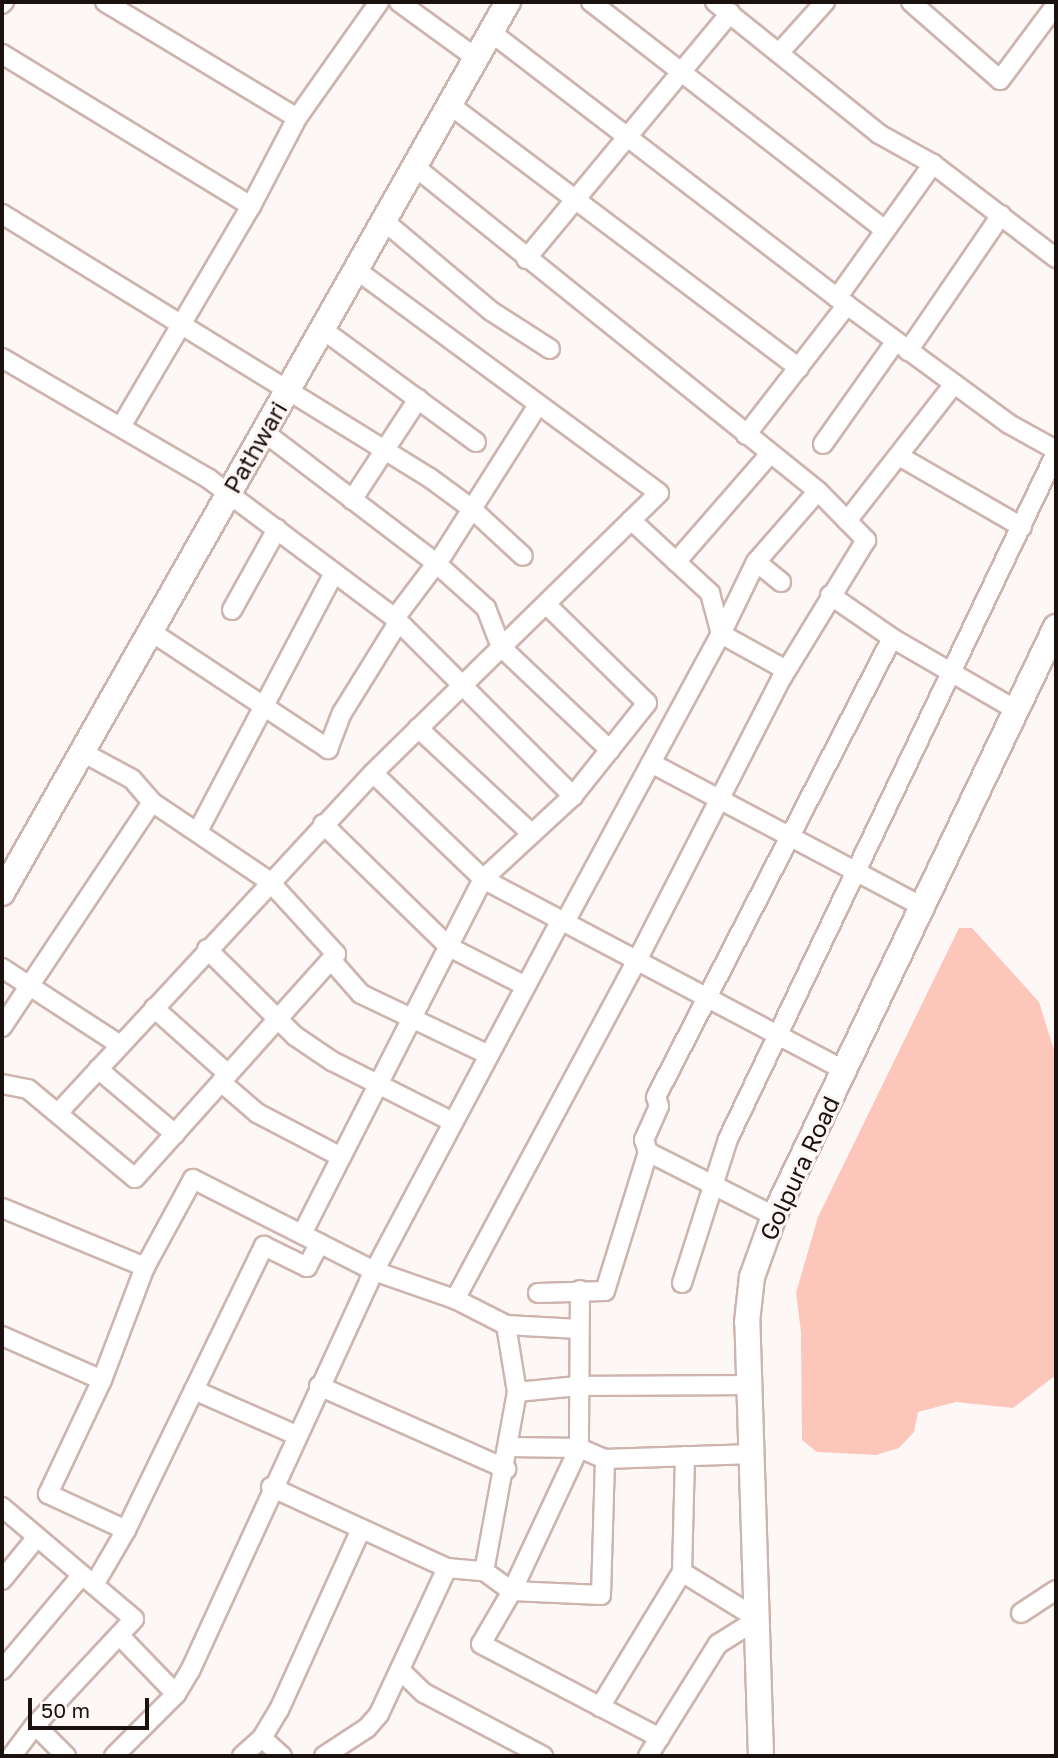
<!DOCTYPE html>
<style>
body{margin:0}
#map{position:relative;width:1058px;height:1758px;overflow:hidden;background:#fdf7f6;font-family:"Golos Text",sans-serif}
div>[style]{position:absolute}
.green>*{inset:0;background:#fcc7ba}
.roads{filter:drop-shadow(2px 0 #cdb4ae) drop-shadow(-2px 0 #cdb4ae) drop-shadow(0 2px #cdb4ae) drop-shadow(0 -2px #cdb4ae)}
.street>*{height:18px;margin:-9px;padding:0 9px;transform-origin:9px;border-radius:9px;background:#fff}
.secondary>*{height:24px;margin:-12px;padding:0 12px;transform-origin:12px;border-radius:12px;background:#fff}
span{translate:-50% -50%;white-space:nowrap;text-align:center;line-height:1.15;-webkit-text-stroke:6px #fdf7f6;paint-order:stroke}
.street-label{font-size:24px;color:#1b1210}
.frame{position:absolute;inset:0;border:4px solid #1b1210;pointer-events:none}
.scale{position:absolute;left:28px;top:1698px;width:121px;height:32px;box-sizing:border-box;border:4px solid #1b1210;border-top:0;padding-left:9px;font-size:21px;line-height:24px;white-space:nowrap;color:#1b1210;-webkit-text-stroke:5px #fdf7f6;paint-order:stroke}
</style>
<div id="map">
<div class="green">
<i style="clip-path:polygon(959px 928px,972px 928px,1039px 1002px,1056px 1056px,1056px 1375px,1013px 1408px,956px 1402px,918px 1412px,914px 1432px,899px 1448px,876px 1455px,817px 1452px,802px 1440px,801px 1332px,796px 1293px,818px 1217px)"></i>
</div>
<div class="roads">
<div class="street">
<i style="left:105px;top:2px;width:224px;rotate:31.1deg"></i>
<i style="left:399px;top:2px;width:95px;rotate:36deg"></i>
<i style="left:591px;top:2px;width:371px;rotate:37.8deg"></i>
<i style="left:715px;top:2px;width:211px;rotate:38.8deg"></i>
<i style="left:879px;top:134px;width:62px;rotate:29.1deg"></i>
<i style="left:933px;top:164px;width:155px;rotate:37.4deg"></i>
<i style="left:911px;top:2px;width:118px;rotate:41.2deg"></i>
<i style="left:1000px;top:80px;width:94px;rotate:-53.3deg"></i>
<i style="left:2px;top:4px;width:3px;rotate:-45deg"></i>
<i style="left:492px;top:33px;width:447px;rotate:37.5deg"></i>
<i style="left:847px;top:305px;width:201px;rotate:36.3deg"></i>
<i style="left:1009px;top:424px;width:54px;rotate:29deg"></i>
<i style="left:779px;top:53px;width:69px;rotate:-48deg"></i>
<i style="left:2px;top:54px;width:292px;rotate:31.4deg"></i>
<i style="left:450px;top:105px;width:437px;rotate:37deg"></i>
<i style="left:414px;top:166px;width:518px;rotate:38.82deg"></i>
<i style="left:818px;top:491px;width:69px;rotate:45.6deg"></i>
<i style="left:866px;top:540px;width:163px;rotate:121.4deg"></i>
<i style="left:781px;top:679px;width:316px;rotate:117.1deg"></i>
<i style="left:637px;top:960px;width:385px;rotate:118.2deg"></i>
<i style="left:2px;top:214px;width:503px;rotate:31.67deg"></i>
<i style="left:430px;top:478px;width:52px;rotate:36.4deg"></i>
<i style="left:472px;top:509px;width:69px;rotate:42.7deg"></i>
<i style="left:384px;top:221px;width:140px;rotate:40.1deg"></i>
<i style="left:491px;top:311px;width:70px;rotate:32.8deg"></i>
<i style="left:526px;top:259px;width:320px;rotate:-50.3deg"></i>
<i style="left:837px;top:298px;width:165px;rotate:-54.4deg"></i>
<i style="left:322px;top:329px;width:191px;rotate:36.3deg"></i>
<i style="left:908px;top:351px;width:165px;rotate:-55.6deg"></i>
<i style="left:2px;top:358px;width:240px;rotate:30.3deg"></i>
<i style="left:209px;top:479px;width:232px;rotate:36.8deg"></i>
<i style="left:395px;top:618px;width:252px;rotate:45deg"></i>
<i style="left:122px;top:425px;width:254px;rotate:-59.5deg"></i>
<i style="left:251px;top:206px;width:99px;rotate:-62.4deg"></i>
<i style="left:297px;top:118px;width:142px;rotate:-54.7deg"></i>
<i style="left:264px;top:432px;width:216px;rotate:37.3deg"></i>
<i style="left:436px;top:563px;width:67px;rotate:42deg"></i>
<i style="left:486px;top:608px;width:42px;rotate:69deg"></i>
<i style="left:501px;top:647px;width:150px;rotate:43.4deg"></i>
<i style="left:746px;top:435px;width:165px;rotate:-52.2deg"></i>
<i style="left:823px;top:444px;width:126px;rotate:-54.7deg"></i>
<i style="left:899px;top:456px;width:142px;rotate:30deg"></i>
<i style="left:352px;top:500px;width:121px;rotate:-56.8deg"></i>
<i style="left:631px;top:520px;width:108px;rotate:42.7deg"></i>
<i style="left:710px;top:593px;width:42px;rotate:75deg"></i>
<i style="left:847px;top:521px;width:174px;rotate:-52deg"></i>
<i style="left:676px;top:562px;width:143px;rotate:-49deg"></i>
<i style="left:781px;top:582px;width:32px;rotate:-141deg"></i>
<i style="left:756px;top:562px;width:94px;rotate:-48.9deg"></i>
<i style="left:830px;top:595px;width:75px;rotate:34.7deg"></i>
<i style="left:892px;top:638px;width:143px;rotate:30.1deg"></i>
<i style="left:232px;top:610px;width:93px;rotate:-60.9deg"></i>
<i style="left:395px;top:618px;width:81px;rotate:-53deg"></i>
<i style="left:444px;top:553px;width:175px;rotate:-57.6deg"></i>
<i style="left:150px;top:631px;width:214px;rotate:33.5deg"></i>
<i style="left:328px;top:749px;width:39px;rotate:-69deg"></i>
<i style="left:342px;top:713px;width:108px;rotate:-58.2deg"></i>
<i style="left:721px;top:634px;width:80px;rotate:-64.1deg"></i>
<i style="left:418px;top:728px;width:154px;rotate:42.9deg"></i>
<i style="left:651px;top:763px;width:308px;rotate:27.9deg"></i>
<i style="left:373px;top:773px;width:153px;rotate:43.9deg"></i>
<i style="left:483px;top:879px;width:408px;rotate:27.9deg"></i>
<i style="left:323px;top:824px;width:176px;rotate:44.3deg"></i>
<i style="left:449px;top:947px;width:86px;rotate:26.9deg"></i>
<i style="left:198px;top:831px;width:292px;rotate:-62.2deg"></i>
<i style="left:565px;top:922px;width:328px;rotate:-61.6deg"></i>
<i style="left:721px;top:634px;width:74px;rotate:29deg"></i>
<i style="left:207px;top:949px;width:124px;rotate:44.7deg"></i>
<i style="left:295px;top:1036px;width:45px;rotate:34deg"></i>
<i style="left:332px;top:1061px;width:136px;rotate:26.8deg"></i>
<i style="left:331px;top:960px;width:45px;rotate:48.6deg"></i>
<i style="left:361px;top:994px;width:142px;rotate:25.5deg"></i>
<i style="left:2px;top:968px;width:141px;rotate:33.1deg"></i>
<i style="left:154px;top:1008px;width:99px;rotate:41.7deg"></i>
<i style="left:2px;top:1027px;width:270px;rotate:-56.3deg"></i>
<i style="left:152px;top:802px;width:30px;rotate:-131deg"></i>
<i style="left:132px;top:779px;width:57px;rotate:-151.6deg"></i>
<i style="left:98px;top:1069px;width:101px;rotate:40.2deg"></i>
<i style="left:221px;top:1082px;width:48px;rotate:40.7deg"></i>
<i style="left:257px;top:1113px;width:95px;rotate:27.6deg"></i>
<i style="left:2px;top:1084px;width:26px;rotate:11deg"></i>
<i style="left:28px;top:1089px;width:139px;rotate:39.8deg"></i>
<i style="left:135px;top:1178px;width:301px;rotate:-48.1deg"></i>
<i style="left:336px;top:954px;width:99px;rotate:-132.5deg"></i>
<i style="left:269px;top:881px;width:141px;rotate:-146deg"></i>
<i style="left:58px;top:1113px;width:463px;rotate:-47.2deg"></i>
<i style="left:373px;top:773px;width:400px;rotate:-44.4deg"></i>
<i style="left:659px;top:493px;width:376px;rotate:-143.6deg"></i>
<i style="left:648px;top:1152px;width:141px;rotate:26.9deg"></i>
<i style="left:2px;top:1208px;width:155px;rotate:22.4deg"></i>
<i style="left:302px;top:1234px;width:398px;rotate:-63deg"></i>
<i style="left:483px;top:879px;width:122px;rotate:-42.7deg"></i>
<i style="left:573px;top:796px;width:119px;rotate:-51.5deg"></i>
<i style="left:647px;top:703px;width:141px;rotate:-135.6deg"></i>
<i style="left:682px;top:1283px;width:151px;rotate:-72.3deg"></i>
<i style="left:728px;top:1139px;width:760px;rotate:-64.45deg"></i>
<i style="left:580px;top:1290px;width:158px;rotate:90.4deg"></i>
<i style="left:579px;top:1448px;width:158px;rotate:115.1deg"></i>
<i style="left:512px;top:1591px;width:61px;rotate:120.3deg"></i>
<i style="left:481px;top:1644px;width:202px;rotate:27.7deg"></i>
<i style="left:538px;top:1293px;width:67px;rotate:-1.7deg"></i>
<i style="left:605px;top:1291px;width:145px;rotate:-72.8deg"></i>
<i style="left:648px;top:1152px;width:13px;rotate:-108deg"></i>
<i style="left:644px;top:1140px;width:37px;rotate:-66deg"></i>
<i style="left:659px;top:1106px;width:9px;rotate:-108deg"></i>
<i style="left:656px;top:1097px;width:516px;rotate:-62.79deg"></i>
<i style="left:506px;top:1325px;width:73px;rotate:3.1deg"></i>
<i style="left:2px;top:1336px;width:109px;rotate:23.7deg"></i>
<i style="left:319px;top:1386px;width:205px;rotate:23.9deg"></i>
<i style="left:194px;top:1390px;width:111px;rotate:23.8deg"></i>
<i style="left:517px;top:1392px;width:61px;rotate:-5.6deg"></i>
<i style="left:578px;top:1386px;width:171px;rotate:-0.3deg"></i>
<i style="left:509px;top:1447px;width:70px;rotate:0.8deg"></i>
<i style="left:579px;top:1448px;width:28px;rotate:23deg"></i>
<i style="left:605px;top:1459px;width:148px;rotate:-1.9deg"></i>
<i style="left:271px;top:1487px;width:194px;rotate:24.7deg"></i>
<i style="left:447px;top:1568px;width:37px;rotate:5deg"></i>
<i style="left:484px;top:1571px;width:34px;rotate:36deg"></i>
<i style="left:512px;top:1591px;width:89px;rotate:2.6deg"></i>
<i style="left:601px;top:1595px;width:136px;rotate:-88.3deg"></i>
<i style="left:2px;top:1507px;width:173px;rotate:40.3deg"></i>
<i style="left:134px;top:1619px;width:145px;rotate:133deg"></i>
<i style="left:35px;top:1725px;width:39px;rotate:127deg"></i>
<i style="left:126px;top:1530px;width:86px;rotate:-155.2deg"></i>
<i style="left:48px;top:1494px;width:126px;rotate:-64.7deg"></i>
<i style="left:102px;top:1380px;width:121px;rotate:-69.2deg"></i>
<i style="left:145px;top:1267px;width:100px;rotate:-61.4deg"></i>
<i style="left:193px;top:1179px;width:203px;rotate:26.9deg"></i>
<i style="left:374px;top:1271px;width:86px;rotate:19.1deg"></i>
<i style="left:455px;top:1299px;width:57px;rotate:27deg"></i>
<i style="left:506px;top:1325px;width:68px;rotate:80.7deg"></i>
<i style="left:517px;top:1392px;width:182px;rotate:100.4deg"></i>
<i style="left:2px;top:1580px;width:55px;rotate:-50.9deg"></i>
<i style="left:94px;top:1585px;width:64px;rotate:-59.8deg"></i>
<i style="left:126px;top:1530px;width:316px;rotate:-64.1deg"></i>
<i style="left:264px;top:1246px;width:48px;rotate:26deg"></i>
<i style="left:307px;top:1267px;width:27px;rotate:-62deg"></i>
<i style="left:1021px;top:1613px;width:42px;rotate:-33.3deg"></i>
<i style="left:119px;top:1635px;width:82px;rotate:46deg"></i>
<i style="left:2px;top:1670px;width:124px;rotate:-49.9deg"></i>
<i style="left:400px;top:1670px;width:33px;rotate:44deg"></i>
<i style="left:424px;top:1693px;width:135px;rotate:27.9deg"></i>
<i style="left:600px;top:1707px;width:158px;rotate:-58.7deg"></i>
<i style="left:682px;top:1572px;width:116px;rotate:-88.5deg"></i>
<i style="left:35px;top:1725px;width:44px;rotate:45deg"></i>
<i style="left:262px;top:1738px;width:27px;rotate:42deg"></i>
<i style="left:114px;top:1756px;width:88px;rotate:-45deg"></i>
<i style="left:176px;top:1694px;width:27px;rotate:-59deg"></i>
<i style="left:190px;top:1671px;width:429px;rotate:-65.3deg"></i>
<i style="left:369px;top:1281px;width:409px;rotate:-62deg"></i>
<i style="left:242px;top:1756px;width:27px;rotate:-42deg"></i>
<i style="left:262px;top:1738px;width:33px;rotate:-59deg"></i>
<i style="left:279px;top:1710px;width:199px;rotate:-65.6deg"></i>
<i style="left:324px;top:1756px;width:51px;rotate:-33.1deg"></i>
<i style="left:367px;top:1728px;width:18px;rotate:-49deg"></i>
<i style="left:379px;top:1714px;width:161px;rotate:-65deg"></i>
<i style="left:648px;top:1756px;width:132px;rotate:-58deg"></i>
<i style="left:718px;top:1644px;width:47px;rotate:-32deg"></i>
<i style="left:758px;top:1619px;width:89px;rotate:-148.3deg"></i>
</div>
<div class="secondary">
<i style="left:2px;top:893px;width:1025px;rotate:-60.41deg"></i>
<i style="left:761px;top:1756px;width:434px;rotate:-91.8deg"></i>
<i style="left:747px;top:1322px;width:45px;rotate:-83.7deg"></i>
<i style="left:752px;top:1277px;width:65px;rotate:-70.2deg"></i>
<i style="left:774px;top:1216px;width:653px;rotate:-64.42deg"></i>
</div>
</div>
<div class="street-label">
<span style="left:255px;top:447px;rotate:-60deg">Pathwari</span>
<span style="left:799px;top:1168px;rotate:-65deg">Golpura Road</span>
</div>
<div class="frame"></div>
<div class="scale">50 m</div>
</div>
